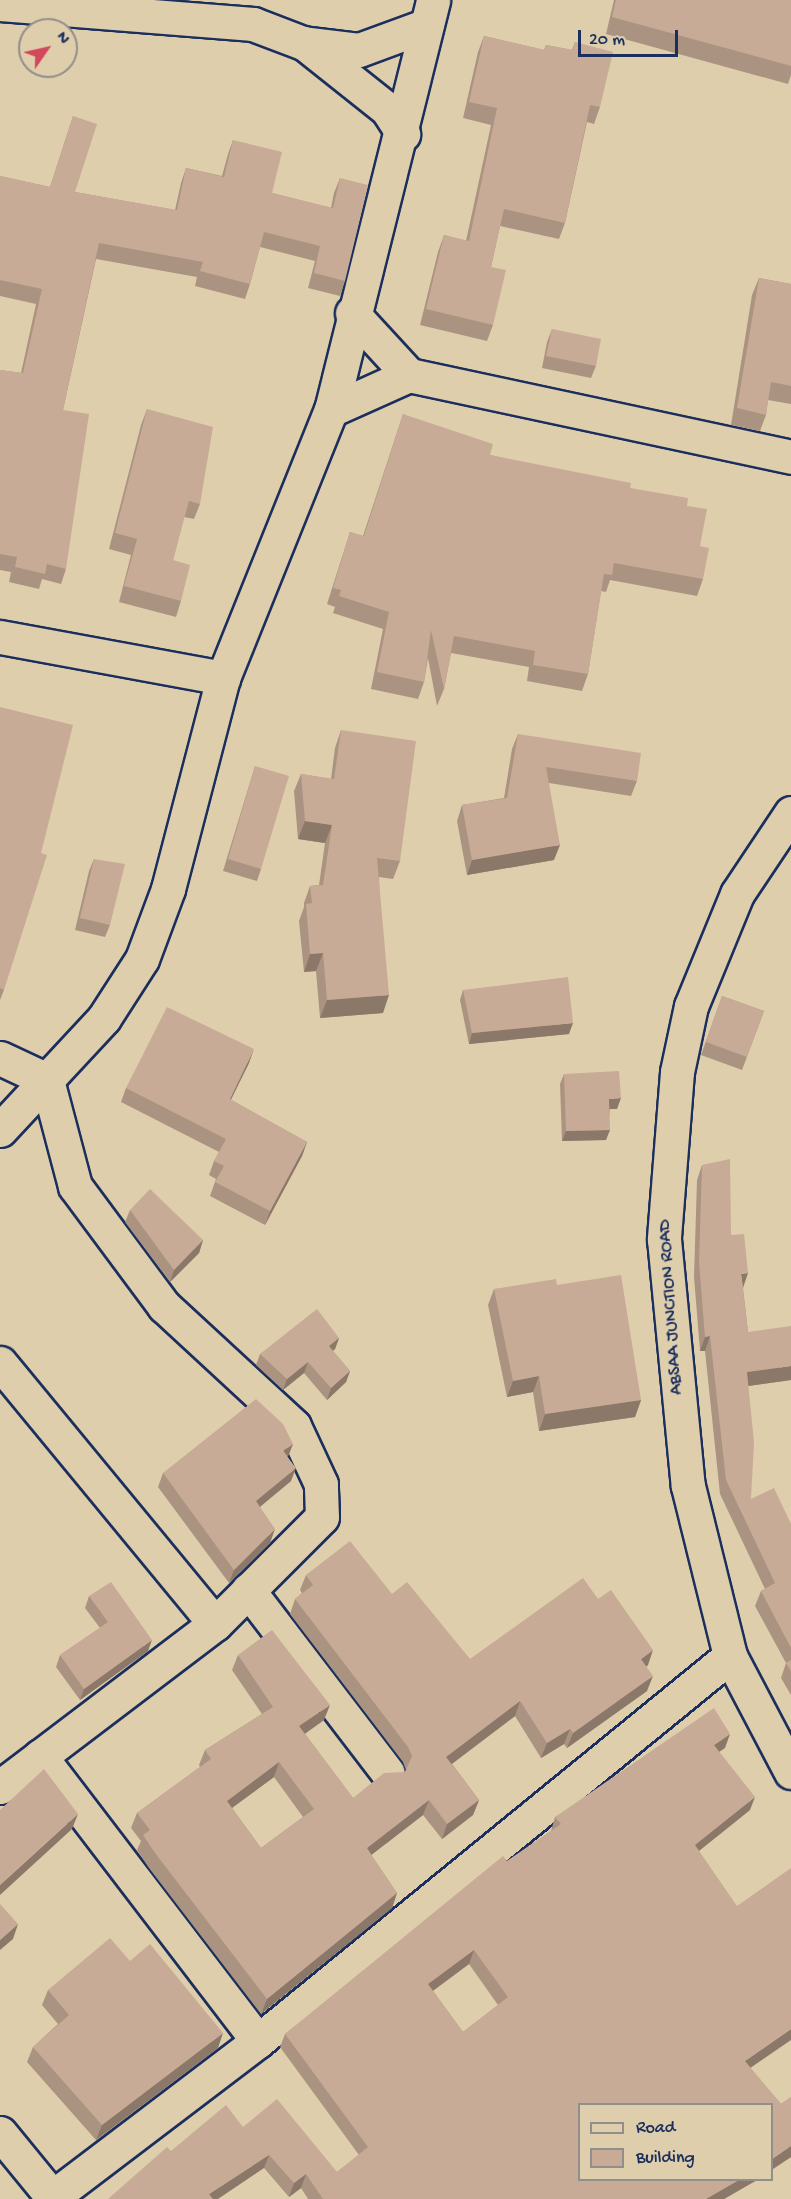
<!DOCTYPE html>
<style>
body{margin:0}
#map{position:relative;width:791px;height:2199px;overflow:hidden;background:#dfceab;font-family:"Gochi Hand",sans-serif}
div>[style]{position:absolute}
.roads{filter:drop-shadow(2px 0 #1b2f5e) drop-shadow(-2px 0 #1b2f5e) drop-shadow(0 2px #1b2f5e) drop-shadow(0 -2px #1b2f5e)}
.minor>*{height:33px;margin:-16.5px;padding:0 16.5px;transform-origin:16.5px;border-radius:16.5px;background:#dfceab}
.wall>*{inset:0;background:#ab9381}
.shaded-wall>*{inset:0;background:#8b7869}
.building>*{inset:0;background:#c7ab96}
span{translate:-50% -50%;white-space:nowrap;text-align:center;line-height:1.15;-webkit-text-stroke:6px #dfceab;paint-order:stroke}
.street-label{font-size:18px;color:#1b2f5e}
.legend{position:absolute;left:578px;top:2103px;width:195px;height:78px;box-sizing:border-box;background:#dfceab;border:2px solid #918e8c;margin:0;padding:8px 10px;list-style:none;font-size:18px;color:#1b2f5e}
.legend li{display:flex;align-items:center;gap:12px;height:30px}
.legend b{width:30px;border:2px solid #918e8c}
.north{position:absolute;left:18px;top:18px;width:60px;height:60px;box-sizing:border-box;background:#dfceab;border:2px solid #918e8c;border-radius:50%;rotate:56deg;font-size:16px;font-weight:700;line-height:24px;text-align:center;color:#1b2f5e}
.north::after{content:'';display:block;margin:auto;width:21px;height:27px;background:#d1495b;clip-path:polygon(50% 0,100% 100%,50% 72%,0 100%)}
.scale{position:absolute;left:578px;top:30px;width:100px;height:27px;box-sizing:border-box;border:3px solid #1b2f5e;border-top:0;padding-left:8px;font-size:18px;line-height:21px;white-space:nowrap;color:#1b2f5e;-webkit-text-stroke:4px #dfceab;paint-order:stroke}
</style>
<div id="map">
<div class="roads">
<div class="minor">
<i style="left:0;top:4px;width:254px;rotate:4.5deg"></i>
<i style="left:253px;top:24px;width:53px;rotate:20.8deg"></i>
<i style="left:303px;top:43px;width:56px;rotate:7.1deg"></i>
<i style="left:359px;top:50px;width:72px;rotate:-20.2deg"></i>
<i style="left:304px;top:43px;width:106px;rotate:38.5deg"></i>
<i style="left:387px;top:109px;width:30px;rotate:57deg"></i>
<i style="left:352px;top:313px;width:84px;rotate:47.4deg"></i>
<i style="left:409px;top:375px;width:391px;rotate:12.1deg"></i>
<i style="left:331px;top:410px;width:85px;rotate:-24.2deg"></i>
<i style="left:0;top:637px;width:227px;rotate:10.4deg"></i>
<i style="left:791px;top:813px;width:97px;rotate:123.7deg"></i>
<i style="left:737px;top:894px;width:121px;rotate:112.3deg"></i>
<i style="left:691px;top:1006px;width:67px;rotate:102deg"></i>
<i style="left:677px;top:1072px;width:168px;rotate:94.5deg"></i>
<i style="left:664px;top:1239px;width:248px;rotate:84.5deg"></i>
<i style="left:688px;top:1486px;width:175px;rotate:76.1deg"></i>
<i style="left:730px;top:1656px;width:131px;rotate:62.3deg"></i>
<i style="left:0;top:1058px;width:52px;rotate:25.1deg"></i>
<i style="left:0;top:1130px;width:153px;rotate:-47.1deg"></i>
<i style="left:104px;top:1018px;width:70px;rotate:-57.2deg"></i>
<i style="left:142px;top:959px;width:75px;rotate:-69.6deg"></i>
<i style="left:168px;top:889px;width:218px;rotate:-75.4deg"></i>
<i style="left:223px;top:678px;width:289px;rotate:-68.1deg"></i>
<i style="left:331px;top:410px;width:422px;rotate:-76deg"></i>
<i style="left:0;top:1363px;width:338px;rotate:50.5deg"></i>
<i style="left:248px;top:1590px;width:230px;rotate:52.6deg"></i>
<i style="left:40px;top:1756px;width:359px;rotate:52.6deg"></i>
<i style="left:0;top:1787px;width:270px;rotate:-37.2deg"></i>
<i style="left:215px;top:1624px;width:151px;rotate:-45deg"></i>
<i style="left:322px;top:1517px;width:33px;rotate:-92deg"></i>
<i style="left:321px;top:1484px;width:64px;rotate:-115deg"></i>
<i style="left:294px;top:1426px;width:177px;rotate:-137.3deg"></i>
<i style="left:164px;top:1306px;width:149px;rotate:-126.6deg"></i>
<i style="left:75px;top:1186px;width:110px;rotate:-104.8deg"></i>
<i style="left:0;top:2133px;width:85px;rotate:50.7deg"></i>
<i style="left:50px;top:2199px;width:261px;rotate:-37.2deg"></i>
<i style="left:258px;top:2041px;width:609px;rotate:-39.2deg"></i>
</div>
</div>
<div class="wall">
<i style="clip-path:polygon(614px 0,791px 0,791px 75px,788px 84px,606px 34px)"></i>
<i style="clip-path:polygon(484px 36px,544px 50px,546px 45px,572px 50px,575px 42px,600px 107px,594px 124px,587px 122px,565px 223px,559px 239px,500px 226px,491px 267px,493px 325px,487px 341px,420px 325px,438px 252px,444px 235px,466px 241px,491px 125px,463px 118px,478px 52px)"></i>
<i style="clip-path:polygon(73px 116px,75px 192px,175px 210px,181px 183px,186px 168px,222px 176px,228px 154px,233px 140px,272px 193px,331px 208px,334px 193px,340px 178px,345px 281px,340px 296px,308px 288px,315px 261px,260px 247px,250px 284px,245px 299px,195px 286px,197px 277px,96px 259px,63px 410px,66px 569px,61px 584px,42px 579px,39px 589px,9px 582px,11px 572px,0 570px,0 370px,21px 373px,36px 304px,0 296px,0 176px,50px 187px)"></i>
<i style="clip-path:polygon(759px 278px,791px 284px,791px 404px,768px 400px,766px 415px,760px 431px,731px 425px,752px 295px)"></i>
<i style="clip-path:polygon(552px 329px,596px 366px,591px 378px,542px 368px,547px 342px)"></i>
<i style="clip-path:polygon(147px 409px,200px 504px,194px 519px,184px 517px,173px 560px,181px 601px,176px 617px,119px 602px,131px 555px,109px 549px,141px 425px)"></i>
<i style="clip-path:polygon(403px 414px,490px 455px,630px 488px,687px 506px,700px 546px,703px 579px,697px 596px,610px 580px,606px 592px,601px 591px,588px 674px,582px 691px,527px 681px,529px 667px,451px 653px,444px 689px,437px 706px,428px 658px,424px 682px,418px 699px,371px 689px,383px 629px,333px 613px,335px 607px,327px 604px,350px 532px,363px 536px)"></i>
<i style="clip-path:polygon(0 707px,4px 990px,0 1000px)"></i>
<i style="clip-path:polygon(341px 730px,400px 861px,393px 879px,379px 877px,383px 1013px,320px 1018px,316px 971px,304px 972px,299px 921px,304px 907px,304px 903px,310px 886px,319px 885px,325px 843px,298px 839px,294px 791px,301px 774px,331px 779px,335px 748px)"></i>
<i style="clip-path:polygon(518px 734px,637px 781px,631px 796px,549px 783px,554px 860px,467px 875px,457px 821px,462px 805px,504px 798px,512px 749px)"></i>
<i style="clip-path:polygon(255px 766px,261px 869px,257px 881px,223px 871px)"></i>
<i style="clip-path:polygon(94px 859px,110px 925px,105px 937px,75px 930px,89px 871px)"></i>
<i style="clip-path:polygon(463px 990px,569px 1034px,469px 1044px,460px 1000px)"></i>
<i style="clip-path:polygon(722px 996px,764px 1011px,742px 1070px,701px 1055px)"></i>
<i style="clip-path:polygon(249px 1063px,231px 1100px,307px 1142px,302px 1156px,265px 1225px,210px 1196px,216px 1179px,209px 1175px,214px 1161px,219px 1152px,121px 1102px,126px 1088px)"></i>
<i style="clip-path:polygon(564px 1074px,617px 1109px,610px 1109px,606px 1140px,562px 1141px,560px 1084px)"></i>
<i style="clip-path:polygon(702px 1165px,731px 1235px,743px 1288px,748px 1332px,791px 1380px,748px 1386px,751px 1499px,791px 1524px,791px 1695px,781px 1678px,786px 1663px,755px 1606px,761px 1591px,765px 1589px,720px 1494px,705px 1351px,700px 1351px,694px 1277px,697px 1180px)"></i>
<i style="clip-path:polygon(130px 1210px,203px 1240px,199px 1253px,170px 1282px,125px 1222px)"></i>
<i style="clip-path:polygon(557px 1285px,641px 1400px,635px 1417px,539px 1431px,533px 1392px,507px 1397px,488px 1305px,494px 1289px)"></i>
<i style="clip-path:polygon(339px 1338px,335px 1349px,333px 1351px,350px 1371px,346px 1382px,327px 1400px,304px 1373px,283px 1390px,256px 1365px,260px 1354px)"></i>
<i style="clip-path:polygon(288px 1457px,291px 1481px,260px 1507px,270px 1543px,229px 1583px,158px 1487px,163px 1473px)"></i>
<i style="clip-path:polygon(evenodd,306px 1575px,392px 1594px,470px 1659px,648px 1665px,646px 1667px,647px 1691px,567px 1748px,564px 1744px,541px 1758px,515px 1716px,452px 1764px,479px 1800px,473px 1815px,442px 1839px,423px 1815px,371px 1855px,397px 1893px,392px 1908px,261px 2014px,149px 1868px,137px 1850px,141px 1841px,131px 1828px,137px 1813px,200px 1767px,199px 1765px,205px 1750px,262px 1714px,232px 1670px,238px 1655px,324px 1720px,305px 1734px,353px 1798px,405px 1772px,406px 1770px,403px 1762px,290px 1614px,295px 1599px,302px 1593px,300px 1590px,306px 1575px,274px 1777px,303px 1817px,261px 1848px,232px 1808px,274px 1777px)"></i>
<i style="clip-path:polygon(89px 1596px,148px 1651px,80px 1700px,56px 1667px,60px 1655px,100px 1628px,85px 1608px)"></i>
<i style="clip-path:polygon(evenodd,725px 1748px,719px 1752px,750px 1810px,699px 1851px,750px 2068px,781px 2104px,791px 2097px,791px 2157px,757px 2180px,724px 2199px,308px 2199px,301px 2188px,289px 2197px,264px 2168px,171px 2151px,243px 2127px,337px 2172px,359px 2155px,280px 2047px,285px 2034px,507px 1861px,551px 1831px,555px 1817px,725px 1748px,469px 1964px,498px 2005px,463px 2032px,433px 1991px,469px 1964px)"></i>
<i style="clip-path:polygon(130px 1961px,218px 2048px,96px 2140px,27px 2062px,33px 2047px,58px 2024px,42px 2005px,48px 1990px)"></i>
</div>
<div class="shaded-wall">
<i style="clip-path:polygon(305px 821px,332px 825px,325px 843px,298px 839px)"></i>
<i style="clip-path:polygon(560px 845px,554px 860px,467px 875px,472px 860px)"></i>
<i style="clip-path:polygon(323px 953px,316px 971px,304px 972px,310px 954px)"></i>
<i style="clip-path:polygon(389px 995px,383px 1013px,320px 1018px,327px 1000px)"></i>
<i style="clip-path:polygon(573px 1023px,569px 1034px,469px 1044px,472px 1033px)"></i>
<i style="clip-path:polygon(254px 1049px,249px 1063px,224px 1113px,230px 1099px)"></i>
<i style="clip-path:polygon(621px 1098px,617px 1109px,606px 1109px,609px 1099px)"></i>
<i style="clip-path:polygon(610px 1130px,606px 1140px,562px 1141px,566px 1131px)"></i>
<i style="clip-path:polygon(307px 1142px,302px 1156px,265px 1225px,270px 1211px)"></i>
<i style="clip-path:polygon(203px 1240px,199px 1253px,170px 1282px,174px 1270px)"></i>
<i style="clip-path:polygon(748px 1273px,743px 1288px,741px 1274px)"></i>
<i style="clip-path:polygon(710px 1336px,705px 1351px,700px 1351px,705px 1337px)"></i>
<i style="clip-path:polygon(339px 1338px,335px 1349px,324px 1357px,329px 1346px)"></i>
<i style="clip-path:polygon(308px 1362px,304px 1373px,283px 1390px,287px 1379px)"></i>
<i style="clip-path:polygon(791px 1366px,791px 1380px,741px 1387px,747px 1372px)"></i>
<i style="clip-path:polygon(350px 1371px,346px 1382px,327px 1400px,331px 1388px)"></i>
<i style="clip-path:polygon(539px 1376px,533px 1392px,507px 1397px,513px 1381px)"></i>
<i style="clip-path:polygon(641px 1400px,635px 1417px,539px 1431px,545px 1414px)"></i>
<i style="clip-path:polygon(293px 1444px,288px 1457px,283px 1451px)"></i>
<i style="clip-path:polygon(296px 1468px,291px 1481px,251px 1514px,256px 1501px)"></i>
<i style="clip-path:polygon(275px 1529px,270px 1543px,229px 1583px,234px 1570px)"></i>
<i style="clip-path:polygon(152px 1640px,148px 1651px,80px 1700px,84px 1689px)"></i>
<i style="clip-path:polygon(653px 1650px,648px 1665px,636px 1674px,641px 1659px)"></i>
<i style="clip-path:polygon(653px 1676px,647px 1691px,567px 1748px,573px 1733px)"></i>
<i style="clip-path:polygon(520px 1701px,515px 1716px,441px 1772px,446px 1757px)"></i>
<i style="clip-path:polygon(330px 1705px,324px 1720px,294px 1741px,299px 1726px)"></i>
<i style="clip-path:polygon(570px 1729px,564px 1744px,541px 1758px,547px 1743px)"></i>
<i style="clip-path:polygon(730px 1734px,725px 1748px,709px 1758px,714px 1745px)"></i>
<i style="clip-path:polygon(279px 1762px,274px 1777px,221px 1816px,227px 1801px)"></i>
<i style="clip-path:polygon(755px 1797px,750px 1810px,690px 1858px,695px 1845px)"></i>
<i style="clip-path:polygon(429px 1800px,423px 1815px,361px 1863px,367px 1848px)"></i>
<i style="clip-path:polygon(479px 1800px,473px 1815px,442px 1839px,447px 1824px)"></i>
<i style="clip-path:polygon(78px 1814px,72px 1829px,0 1895px,0 1885px)"></i>
<i style="clip-path:polygon(397px 1893px,392px 1908px,261px 2014px,267px 1999px)"></i>
<i style="clip-path:polygon(18px 1924px,13px 1939px,0 1950px,0 1940px)"></i>
<i style="clip-path:polygon(474px 1950px,469px 1964px,423px 1998px,428px 1984px)"></i>
<i style="clip-path:polygon(791px 2029px,791px 2040px,740px 2075px,745px 2061px)"></i>
<i style="clip-path:polygon(223px 2033px,218px 2048px,96px 2140px,102px 2125px)"></i>
<i style="clip-path:polygon(791px 2146px,791px 2157px,771px 2170px,771px 2160px)"></i>
<i style="clip-path:polygon(269px 2155px,264px 2168px,218px 2199px,208px 2199px,209px 2194px)"></i>
<i style="clip-path:polygon(306px 2174px,301px 2188px,289px 2197px,294px 2183px)"></i>
<i style="clip-path:polygon(739px 2180px,757px 2180px,724px 2199px,706px 2199px)"></i>
</div>
<div class="building">
<i style="clip-path:polygon(616px 0,791px 0,791px 66px,612px 17px)"></i>
<i style="clip-path:polygon(484px 36px,545px 50px,546px 45px,573px 50px,575px 42px,613px 52px,600px 107px,590px 105px,565px 223px,504px 209px,491px 267px,506px 270px,493px 325px,426px 309px,444px 235px,469px 241px,497px 108px,469px 102px)"></i>
<i style="clip-path:polygon(73px 116px,97px 124px,75px 192px,177px 210px,186px 168px,224px 177px,233px 140px,282px 152px,272px 193px,333px 208px,340px 178px,368px 185px,345px 281px,314px 273px,320px 246px,264px 232px,250px 284px,200px 271px,203px 262px,99px 243px,63px 410px,89px 414px,66px 569px,47px 564px,45px 574px,15px 567px,17px 557px,0 554px,0 370px,23px 373px,42px 289px,0 280px,0 176px,50px 187px)"></i>
<i style="clip-path:polygon(759px 278px,791px 284px,791px 386px,771px 382px,766px 415px,737px 408px)"></i>
<i style="clip-path:polygon(552px 329px,601px 339px,596px 366px,546px 356px)"></i>
<i style="clip-path:polygon(147px 409px,213px 427px,200px 504px,189px 501px,173px 560px,190px 565px,181px 601px,124px 586px,137px 539px,115px 533px)"></i>
<i style="clip-path:polygon(403px 414px,493px 444px,490px 455px,631px 483px,630px 488px,688px 498px,687px 506px,707px 509px,700px 546px,709px 548px,703px 579px,614px 563px,612px 575px,604px 574px,588px 674px,533px 665px,535px 651px,454px 636px,444px 689px,431px 630px,424px 682px,377px 672px,389px 612px,339px 596px,341px 590px,333px 588px,350px 532px,364px 536px)"></i>
<i style="clip-path:polygon(0 707px,73px 725px,41px 853px,47px 855px,4px 990px,0 988px)"></i>
<i style="clip-path:polygon(341px 730px,416px 741px,400px 861px,377px 858px,389px 995px,327px 1000px,323px 953px,310px 954px,306px 904px,312px 903px,310px 886px,323px 885px,332px 825px,305px 821px,301px 774px,334px 779px)"></i>
<i style="clip-path:polygon(518px 734px,641px 753px,637px 781px,546px 767px,560px 845px,472px 860px,462px 805px,507px 798px)"></i>
<i style="clip-path:polygon(255px 766px,289px 776px,261px 869px,228px 859px)"></i>
<i style="clip-path:polygon(94px 859px,125px 864px,110px 925px,80px 918px)"></i>
<i style="clip-path:polygon(568px 977px,573px 1023px,472px 1033px,463px 990px)"></i>
<i style="clip-path:polygon(722px 996px,764px 1011px,747px 1057px,706px 1042px)"></i>
<i style="clip-path:polygon(167px 1007px,254px 1049px,230px 1099px,307px 1142px,270px 1211px,215px 1182px,224px 1166px,214px 1161px,226px 1139px,126px 1088px)"></i>
<i style="clip-path:polygon(619px 1071px,621px 1098px,609px 1099px,610px 1130px,566px 1131px,564px 1074px)"></i>
<i style="clip-path:polygon(730px 1159px,731px 1235px,744px 1234px,748px 1273px,741px 1274px,748px 1332px,791px 1326px,791px 1366px,747px 1372px,754px 1442px,751px 1499px,774px 1488px,791px 1524px,791px 1648px,761px 1591px,775px 1583px,726px 1480px,710px 1336px,705px 1337px,699px 1262px,702px 1165px)"></i>
<i style="clip-path:polygon(150px 1189px,203px 1240px,174px 1270px,130px 1210px)"></i>
<i style="clip-path:polygon(621px 1275px,641px 1400px,545px 1414px,539px 1376px,513px 1381px,494px 1289px,556px 1279px,557px 1285px)"></i>
<i style="clip-path:polygon(317px 1309px,339px 1338px,329px 1346px,350px 1371px,331px 1388px,308px 1362px,287px 1379px,260px 1354px)"></i>
<i style="clip-path:polygon(256px 1399px,283px 1424px,293px 1444px,283px 1451px,296px 1468px,256px 1501px,275px 1529px,234px 1570px,163px 1473px)"></i>
<i style="clip-path:polygon(evenodd,350px 1541px,392px 1594px,407px 1582px,470px 1659px,583px 1578px,598px 1599px,611px 1590px,653px 1650px,641px 1659px,653px 1676px,573px 1733px,570px 1729px,547px 1743px,520px 1701px,446px 1757px,479px 1800px,447px 1824px,429px 1800px,367px 1848px,397px 1893px,267px 1999px,155px 1853px,143px 1835px,150px 1830px,137px 1813px,211px 1759px,205px 1750px,273px 1707px,238px 1655px,272px 1630px,330px 1705px,299px 1726px,353px 1798px,384px 1773px,405px 1772px,412px 1756px,408px 1747px,295px 1599px,313px 1585px,306px 1575px,350px 1541px,279px 1762px,314px 1809px,261px 1848px,227px 1801px,279px 1762px)"></i>
<i style="clip-path:polygon(111px 1582px,152px 1640px,84px 1689px,60px 1655px,108px 1622px,89px 1596px)"></i>
<i style="clip-path:polygon(791px 1660px,791px 1671px,786px 1663px)"></i>
<i style="clip-path:polygon(evenodd,714px 1708px,730px 1734px,714px 1745px,755px 1797px,695px 1845px,737px 1906px,791px 1868px,791px 2029px,745px 2061px,781px 2104px,791px 2097px,791px 2146px,771px 2160px,771px 2104px,579px 2104px,579px 2180px,739px 2180px,706px 2199px,323px 2199px,306px 2174px,294px 2183px,269px 2155px,209px 2194px,213px 2199px,108px 2199px,167px 2147px,171px 2151px,226px 2105px,243px 2127px,277px 2099px,337px 2172px,368px 2147px,285px 2034px,503px 1856px,507px 1861px,561px 1824px,555px 1817px,714px 1708px,474px 1950px,508px 1997px,463px 2032px,428px 1984px,474px 1950px)"></i>
<i style="clip-path:polygon(44px 1769px,78px 1814px,0 1885px,0 1810px)"></i>
<i style="clip-path:polygon(0 1904px,18px 1924px,0 1940px)"></i>
<i style="clip-path:polygon(110px 1938px,130px 1961px,150px 1944px,223px 2033px,102px 2125px,33px 2047px,69px 2015px,48px 1990px)"></i>
</div>
<div class="street-label">
<span style="left:672px;top:1307px;rotate:-94deg">ABSAA JUNCTION ROAD</span>
</div>
<ul class="legend">
<li><b style="height:8px;background:#dfceab"></b>Road</li>
<li><b style="height:16px;background:#c7ab96"></b>Building</li>
</ul>
<div class="north">N</div>
<div class="scale">20 m</div>
</div>
